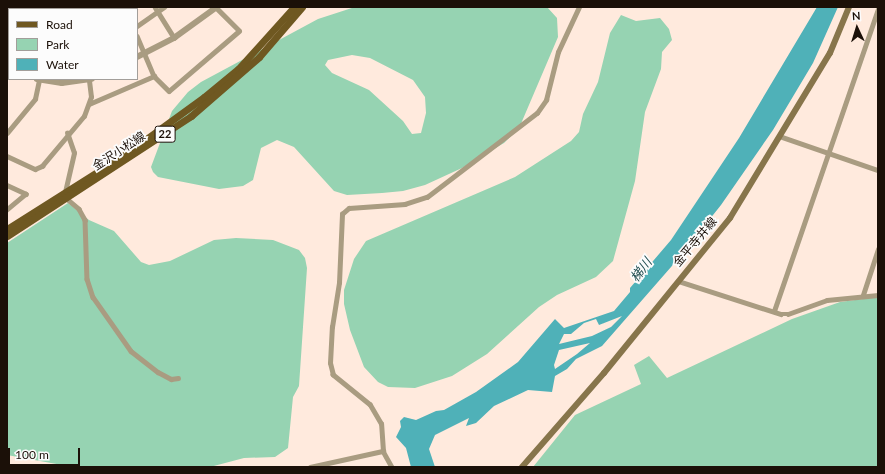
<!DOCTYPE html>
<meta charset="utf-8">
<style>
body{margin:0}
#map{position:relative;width:885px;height:474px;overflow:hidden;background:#ffeadd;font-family:Lato,"Noto Sans JP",sans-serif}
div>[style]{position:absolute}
.green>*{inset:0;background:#96d3b2}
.water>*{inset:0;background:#4fb1b8}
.minor>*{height:4.5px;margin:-2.25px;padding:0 2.25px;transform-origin:2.25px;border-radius:2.25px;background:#a99c81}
.tertiary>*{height:5.5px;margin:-2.75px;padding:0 2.75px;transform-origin:2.75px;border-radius:2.75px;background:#a99c81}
.secondary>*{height:6px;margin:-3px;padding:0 3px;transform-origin:3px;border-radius:3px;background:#87754b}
.primary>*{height:7px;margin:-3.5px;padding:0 3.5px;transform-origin:3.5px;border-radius:3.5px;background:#6f5821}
span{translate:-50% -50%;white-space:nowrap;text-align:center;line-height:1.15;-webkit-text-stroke:3.5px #fcfcfc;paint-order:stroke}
.shield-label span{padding:1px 3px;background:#fcfcfc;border:1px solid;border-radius:3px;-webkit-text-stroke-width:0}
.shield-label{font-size:11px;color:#1b1008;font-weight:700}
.street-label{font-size:12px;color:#1b1008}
.water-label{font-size:13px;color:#224e51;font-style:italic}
.frame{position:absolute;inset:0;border:8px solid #1b1008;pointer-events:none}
.legend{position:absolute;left:8px;top:8px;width:130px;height:72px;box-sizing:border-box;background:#fcfcfc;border:1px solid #a29e9a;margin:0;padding:5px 7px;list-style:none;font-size:12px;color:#1b1008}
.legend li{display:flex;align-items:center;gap:8px;height:20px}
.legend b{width:20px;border:1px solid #a29e9a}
.north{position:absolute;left:837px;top:8px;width:40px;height:40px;-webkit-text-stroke:3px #fcfcfc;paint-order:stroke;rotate:356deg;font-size:11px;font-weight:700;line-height:16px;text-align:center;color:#1b1008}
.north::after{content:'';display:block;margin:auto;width:14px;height:18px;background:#1b1008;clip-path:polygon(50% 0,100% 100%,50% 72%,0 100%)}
.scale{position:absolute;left:8px;top:448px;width:72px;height:18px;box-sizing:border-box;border:2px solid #1b1008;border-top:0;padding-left:5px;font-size:12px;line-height:14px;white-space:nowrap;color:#1b1008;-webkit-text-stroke:3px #fcfcfc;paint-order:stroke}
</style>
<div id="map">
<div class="green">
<i style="clip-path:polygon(evenodd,355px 7px,547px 7px,557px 18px,558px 37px,520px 126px,513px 134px,504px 143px,462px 168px,425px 185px,403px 191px,382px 193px,347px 195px,334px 191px,294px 147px,277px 140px,261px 148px,253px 180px,243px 186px,219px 189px,158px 177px,153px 172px,151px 167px,172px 111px,188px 92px,201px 82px,318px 19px,355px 7px,352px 55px,370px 58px,413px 80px,425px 97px,426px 113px,421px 133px,412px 134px,403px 121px,369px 90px,332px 73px,325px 65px,328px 60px,352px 55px)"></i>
<i style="clip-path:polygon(621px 15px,636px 21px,660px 18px,669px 29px,672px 40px,662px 52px,661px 69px,645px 112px,635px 181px,613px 261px,596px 277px,557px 295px,539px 307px,487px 354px,452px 376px,415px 388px,388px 387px,378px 382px,364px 367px,350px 330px,344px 304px,344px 290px,354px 259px,366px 241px,515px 177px,571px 141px,579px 132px,583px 114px,598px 82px,610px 33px)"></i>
<i style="clip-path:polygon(68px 203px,89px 220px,114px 231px,141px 262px,149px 265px,170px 261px,214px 240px,236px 238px,273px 240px,299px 250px,305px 258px,307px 268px,299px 386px,293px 397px,288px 448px,275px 457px,244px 458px,210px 467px,73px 467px,7px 455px,7px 243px)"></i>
<i style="clip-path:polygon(878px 297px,878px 467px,533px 467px,575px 415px,641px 384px,634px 365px,649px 356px,667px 378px,792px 319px,840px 302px)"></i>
</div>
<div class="water">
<i style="clip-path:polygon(evenodd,817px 7px,838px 7px,813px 63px,773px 130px,721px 205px,678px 259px,602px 346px,576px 359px,567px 369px,555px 376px,552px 392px,528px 390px,494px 406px,476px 423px,466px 426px,469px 418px,435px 435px,429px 449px,435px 467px,411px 467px,406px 448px,396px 437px,401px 427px,400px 421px,404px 417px,416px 420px,436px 411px,444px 410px,476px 392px,518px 362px,555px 319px,564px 328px,614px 311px,630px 292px,630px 288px,671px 240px,739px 138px,817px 7px,622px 316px,611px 327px,592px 336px,559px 344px,564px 334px,571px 334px,584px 323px,596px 319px,599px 325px,622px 316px,817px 7px,590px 343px,577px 354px,555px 369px,554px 365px,559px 350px,590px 343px)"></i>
</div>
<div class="minor">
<i style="left:155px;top:7px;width:36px;rotate:58deg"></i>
<i style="left:52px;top:9px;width:2px;rotate:-90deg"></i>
<i style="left:92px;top:9px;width:2px;rotate:-90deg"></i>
<i style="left:7px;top:20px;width:3px;rotate:45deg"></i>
<i style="left:137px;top:26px;width:33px;rotate:-35deg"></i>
<i style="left:137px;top:36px;width:43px;rotate:67deg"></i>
<i style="left:154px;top:76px;width:21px;rotate:45deg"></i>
<i style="left:169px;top:91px;width:92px;rotate:-40.6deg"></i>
<i style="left:239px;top:31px;width:33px;rotate:-135deg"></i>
<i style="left:7px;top:46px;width:2px;rotate:-27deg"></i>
<i style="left:89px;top:104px;width:71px;rotate:-23.3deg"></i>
<i style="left:7px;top:133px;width:44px;rotate:-50.5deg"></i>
<i style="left:35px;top:99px;width:19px;rotate:-78deg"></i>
<i style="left:779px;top:136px;width:105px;rotate:19deg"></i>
<i style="left:7px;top:156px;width:31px;rotate:25deg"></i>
<i style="left:35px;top:169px;width:8px;rotate:-23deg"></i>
<i style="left:42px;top:166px;width:65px;rotate:-50deg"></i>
<i style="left:84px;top:116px;width:20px;rotate:-70deg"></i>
<i style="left:91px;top:97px;width:17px;rotate:-97deg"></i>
<i style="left:7px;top:185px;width:21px;rotate:25deg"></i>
<i style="left:26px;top:194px;width:25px;rotate:140deg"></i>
<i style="left:65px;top:192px;width:40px;rotate:-77deg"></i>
<i style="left:74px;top:153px;width:21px;rotate:-109deg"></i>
<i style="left:66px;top:198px;width:17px;rotate:40deg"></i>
<i style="left:79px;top:209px;width:13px;rotate:61deg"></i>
<i style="left:85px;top:220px;width:59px;rotate:88.1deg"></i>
<i style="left:87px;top:279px;width:19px;rotate:72deg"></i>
<i style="left:93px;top:297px;width:66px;rotate:54.9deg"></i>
<i style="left:131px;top:351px;width:34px;rotate:38deg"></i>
<i style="left:158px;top:372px;width:15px;rotate:28deg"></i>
<i style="left:171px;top:379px;width:7px;rotate:-8deg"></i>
<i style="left:678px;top:281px;width:108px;rotate:17.8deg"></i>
<i style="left:781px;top:314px;width:7px"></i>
<i style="left:788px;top:314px;width:41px;rotate:-19.7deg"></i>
<i style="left:827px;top:300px;width:51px;rotate:-5.6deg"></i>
<i style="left:863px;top:295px;width:48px;rotate:-71.9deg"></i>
<i style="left:774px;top:311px;width:319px;rotate:-71deg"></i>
<i style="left:383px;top:451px;width:27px;rotate:-94deg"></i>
<i style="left:381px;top:424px;width:22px;rotate:-120deg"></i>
<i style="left:370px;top:405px;width:48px;rotate:-141deg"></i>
<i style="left:333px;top:375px;width:12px;rotate:-104deg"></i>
<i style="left:330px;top:363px;width:36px;rotate:-87deg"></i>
<i style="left:332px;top:327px;width:45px;rotate:-81deg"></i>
<i style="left:339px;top:283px;width:69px;rotate:-87.5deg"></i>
<i style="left:342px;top:214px;width:9px;rotate:-41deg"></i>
<i style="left:349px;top:208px;width:56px;rotate:-4.1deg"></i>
<i style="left:405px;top:204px;width:23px;rotate:-18deg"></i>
<i style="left:427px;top:197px;width:138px;rotate:-37.4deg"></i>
<i style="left:537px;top:113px;width:16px;rotate:-55deg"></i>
<i style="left:546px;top:100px;width:49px;rotate:-76deg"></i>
<i style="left:558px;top:52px;width:50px;rotate:-65deg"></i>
<i style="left:310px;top:467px;width:75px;rotate:-12.4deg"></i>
<i style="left:383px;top:451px;width:18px;rotate:61deg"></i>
</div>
<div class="tertiary">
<i style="left:7px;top:57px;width:3px;rotate:45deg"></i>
<i style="left:137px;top:57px;width:42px;rotate:-27.2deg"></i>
<i style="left:174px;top:38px;width:53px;rotate:-35.8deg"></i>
<i style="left:37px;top:79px;width:25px;rotate:9deg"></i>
<i style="left:62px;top:83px;width:30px;rotate:-8deg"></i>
</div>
<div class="secondary">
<i style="left:522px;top:467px;width:125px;rotate:-48.9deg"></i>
<i style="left:604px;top:373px;width:200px;rotate:-50.9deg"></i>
<i style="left:730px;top:218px;width:193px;rotate:-58.8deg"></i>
<i style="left:830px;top:53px;width:50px;rotate:-67.6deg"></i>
</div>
<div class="primary">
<i style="left:7px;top:229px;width:138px;rotate:-32.3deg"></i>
<i style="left:124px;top:155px;width:99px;rotate:-35.9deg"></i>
<i style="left:204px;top:97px;width:44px;rotate:-39.5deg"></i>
<i style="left:238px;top:69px;width:84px;rotate:-47.9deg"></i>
<i style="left:7px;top:236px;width:220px;rotate:-33.1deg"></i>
<i style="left:191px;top:116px;width:90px;rotate:-40.9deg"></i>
<i style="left:259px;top:57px;width:66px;rotate:-49.3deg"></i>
</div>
<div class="shield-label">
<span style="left:165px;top:134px">22</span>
</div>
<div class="street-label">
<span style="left:119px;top:151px;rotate:-33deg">金沢小松線</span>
<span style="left:695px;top:242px;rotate:-50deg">金平寺井線</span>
</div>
<div class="water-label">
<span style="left:641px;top:270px;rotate:-53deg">梯川</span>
</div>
<div class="frame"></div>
<ul class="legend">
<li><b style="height:5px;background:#6f5821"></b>Road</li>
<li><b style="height:11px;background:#96d3b2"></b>Park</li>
<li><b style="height:11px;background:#4fb1b8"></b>Water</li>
</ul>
<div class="north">N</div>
<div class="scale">100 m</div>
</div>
